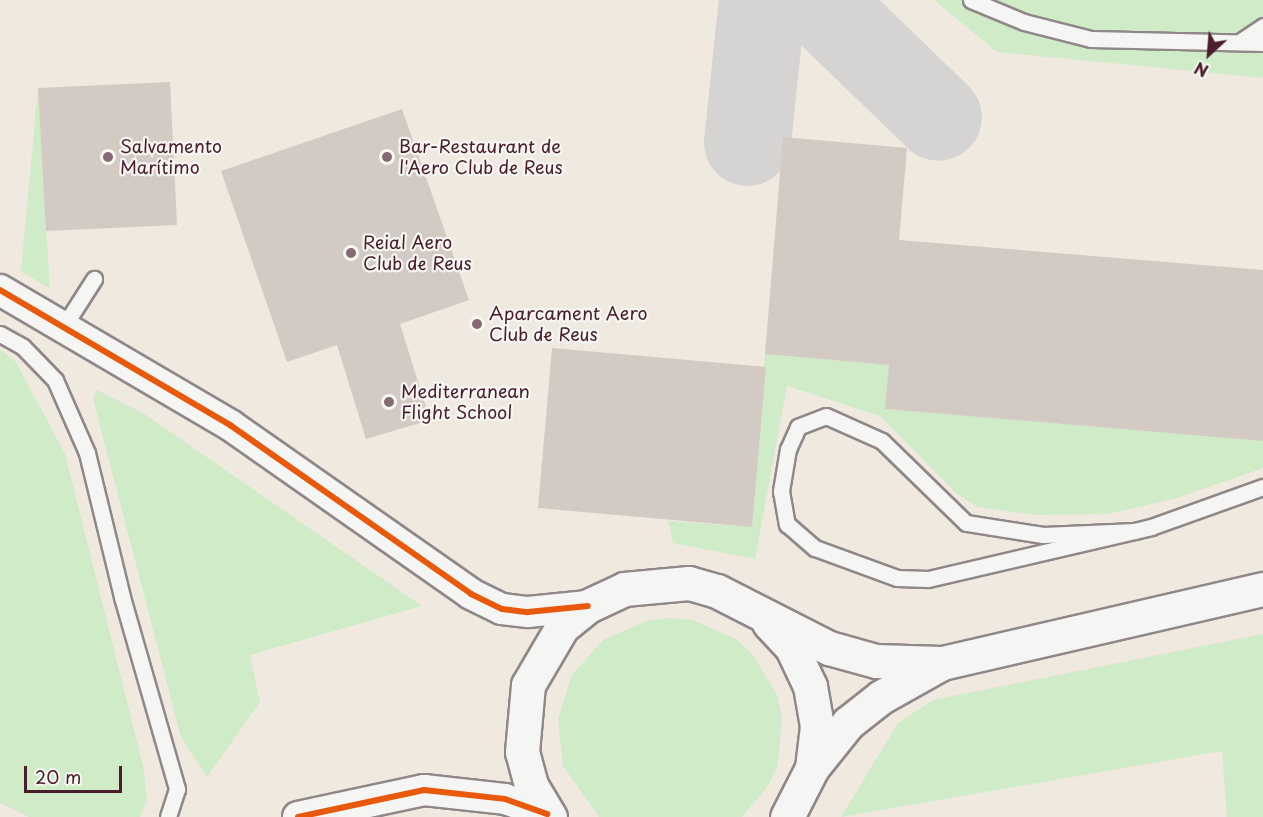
<!DOCTYPE html>
<meta charset="utf-8">
<style>
body{margin:0}
#map{position:relative;width:1263px;height:817px;overflow:hidden;background:#f5f5f3;font-family:"Playpen Sans",sans-serif}
div>[style]{position:absolute}
.built>*{inset:0;background:#f0e9e0}
.green>*{inset:0;background:#d0ebc7}
.taxiway>*{height:87px;margin:-43.5px;padding:0 43.5px;transform-origin:43.5px;border-radius:43.5px;background:#d6d4d2}
.building>*{inset:0;background:#d3cbc3}
.roads{filter:drop-shadow(2px 0 #8f8788) drop-shadow(-2px 0 #8f8788) drop-shadow(0 2px #8f8788) drop-shadow(0 -2px #8f8788)}
.service>*{height:15px;margin:-7.5px;padding:0 7.5px;transform-origin:7.5px;border-radius:7.5px;background:#f5f5f3}
.minor>*{height:30px;margin:-15px;padding:0 15px;transform-origin:15px;border-radius:15px;background:#f5f5f3}
.secondary>*{height:33px;margin:-16.5px;padding:0 16.5px;transform-origin:16.5px;border-radius:16.5px;background:#f5f5f3}
.cycleway>*{height:6px;margin:-3px;padding:0 3px;transform-origin:3px;border-radius:3px;background:#e8590c}
.dots>*{width:16px;height:16px;translate:-50% -50%;box-sizing:border-box;border:3px solid #f6f6f2;border-radius:50%}
span{translate:-50% -50%;white-space:nowrap;text-align:center;line-height:1.15;-webkit-text-stroke:4.5px #f6f6f2;paint-order:stroke}
.poi-label{font-size:18px;color:#4a1f2b}
.left{translate:0 -50%;text-align:left}
.north{position:absolute;left:1179px;top:24px;width:60px;height:60px;-webkit-text-stroke:4px #f6f6f2;paint-order:stroke;rotate:206deg;font-size:16px;font-weight:700;line-height:24px;text-align:center;color:#4a1f2b}
.north::after{content:'';display:block;margin:auto;width:21px;height:27px;background:#4a1f2b;clip-path:polygon(50% 0,100% 100%,50% 72%,0 100%)}
.scale{position:absolute;left:24px;top:766px;width:98px;height:27px;box-sizing:border-box;border:3px solid #4a1f2b;border-top:0;padding-left:8px;font-size:18px;line-height:21px;white-space:nowrap;color:#4a1f2b;-webkit-text-stroke:4px #f6f6f2;paint-order:stroke}
</style>
<div id="map">
<div class="built">
<i style="clip-path:polygon(0 0,1263px 0,1263px 817px,0 817px)"></i>
</div>
<div class="green">
<i style="clip-path:polygon(934px 0,1263px 0,1263px 78px,997px 52px)"></i>
<i style="clip-path:polygon(38px 88px,50px 289px,21px 271px)"></i>
<i style="clip-path:polygon(0 349px,16px 362px,65px 454px,144px 770px,147px 800px,140px 817px,29px 817px,0 803px)"></i>
<i style="clip-path:polygon(765px 354px,889px 365px,886px 409px,1263px 441px,1263px 468px,1177px 498px,1108px 514px,1035px 515px,977px 507px,957px 494px,880px 416px,787px 386px,755px 559px,673px 543px,668px 521px,752px 527px)"></i>
<i style="clip-path:polygon(97px 390px,143px 413px,422px 606px,250px 655px,260px 702px,207px 777px,181px 737px,93px 399px)"></i>
<i style="clip-path:polygon(669px 618px,693px 620px,736px 639px,753px 655px,777px 695px,782px 718px,778px 765px,768px 786px,742px 817px,599px 817px,563px 766px,558px 719px,572px 675px,603px 640px,646px 621px)"></i>
<i style="clip-path:polygon(1263px 634px,1263px 817px,1227px 817px,1222px 751px,841px 817px,898px 723px,933px 700px)"></i>
</div>
<div class="taxiway">
<i style="left:817px;top:0;width:168px;rotate:44deg"></i>
<i style="left:747px;top:142px;width:143px;rotate:-84deg"></i>
</div>
<div class="building">
<i style="clip-path:polygon(170px 82px,177px 225px,46px 231px,38px 88px)"></i>
<i style="clip-path:polygon(402px 109px,469px 300px,400px 324px,430px 420px,366px 439px,337px 345px,287px 362px,221px 171px)"></i>
<i style="clip-path:polygon(783px 137px,907px 148px,899px 240px,1263px 270px,1263px 441px,885px 409px,889px 365px,765px 354px)"></i>
<i style="clip-path:polygon(552px 348px,766px 367px,752px 527px,538px 508px)"></i>
</div>
<div class="roads">
<div class="service">
<i style="left:971px;top:0;width:57px;rotate:22.5deg"></i>
<i style="left:1024px;top:22px;width:69px;rotate:14.2deg"></i>
<i style="left:1091px;top:39px;width:172px;rotate:1.3deg"></i>
<i style="left:1241px;top:41px;width:27px;rotate:-34deg"></i>
<i style="left:64px;top:326px;width:56px;rotate:-57.4deg"></i>
<i style="left:0;top:334px;width:26px;rotate:29deg"></i>
<i style="left:23px;top:347px;width:46px;rotate:45.9deg"></i>
<i style="left:55px;top:380px;width:80px;rotate:66.3deg"></i>
<i style="left:87px;top:453px;width:148px;rotate:76.3deg"></i>
<i style="left:122px;top:597px;width:200px;rotate:74deg"></i>
<i style="left:177px;top:789px;width:29px;rotate:108deg"></i>
<i style="left:1135px;top:531px;width:92px;rotate:177.5deg"></i>
<i style="left:1043px;top:535px;width:78px;rotate:-171.1deg"></i>
<i style="left:966px;top:523px;width:117px;rotate:-135.7deg"></i>
<i style="left:882px;top:441px;width:61px;rotate:-155.9deg"></i>
<i style="left:826px;top:416px;width:30px;rotate:159deg"></i>
<i style="left:798px;top:427px;width:24px;rotate:114deg"></i>
<i style="left:788px;top:449px;width:43px;rotate:99.5deg"></i>
<i style="left:781px;top:491px;width:34px;rotate:80deg"></i>
<i style="left:787px;top:524px;width:37px;rotate:41deg"></i>
<i style="left:815px;top:548px;width:87px;rotate:20.1deg"></i>
<i style="left:897px;top:578px;width:31px;rotate:2deg"></i>
<i style="left:928px;top:579px;width:229px;rotate:-13.1deg"></i>
<i style="left:1151px;top:527px;width:119px;rotate:-19.7deg"></i>
</div>
<div class="minor">
<i style="left:0;top:290px;width:267px;rotate:30.4deg"></i>
<i style="left:230px;top:425px;width:294px;rotate:35deg"></i>
<i style="left:471px;top:594px;width:34px;rotate:26deg"></i>
<i style="left:502px;top:609px;width:26px;rotate:7deg"></i>
<i style="left:528px;top:612px;width:60px;rotate:-5.7deg"></i>
<i style="left:298px;top:817px;width:129px;rotate:-12.1deg"></i>
<i style="left:424px;top:790px;width:81px;rotate:6.3deg"></i>
<i style="left:505px;top:799px;width:45px;rotate:19.7deg"></i>
</div>
<div class="secondary">
<i style="left:769px;top:623px;width:34px;rotate:47deg"></i>
<i style="left:792px;top:648px;width:42px;rotate:64.7deg"></i>
<i style="left:810px;top:686px;width:41px;rotate:80.1deg"></i>
<i style="left:817px;top:726px;width:42px;rotate:96.8deg"></i>
<i style="left:812px;top:768px;width:55px;rotate:117deg"></i>
<i style="left:812px;top:768px;width:58px;rotate:-51.3deg"></i>
<i style="left:848px;top:723px;width:42px;rotate:-38.2deg"></i>
<i style="left:881px;top:697px;width:68px;rotate:-29.2deg"></i>
<i style="left:550px;top:817px;width:37px;rotate:-121deg"></i>
<i style="left:531px;top:785px;width:34px;rotate:-105deg"></i>
<i style="left:522px;top:752px;width:67px;rotate:-84.9deg"></i>
<i style="left:528px;top:685px;width:67px;rotate:-59.6deg"></i>
<i style="left:562px;top:627px;width:33px;rotate:-39deg"></i>
<i style="left:588px;top:606px;width:40px;rotate:-25deg"></i>
<i style="left:624px;top:589px;width:65px;rotate:-5.3deg"></i>
<i style="left:689px;top:583px;width:29px;rotate:16deg"></i>
<i style="left:717px;top:591px;width:126px;rotate:27deg"></i>
<i style="left:829px;top:648px;width:49px;rotate:15.5deg"></i>
<i style="left:876px;top:661px;width:66px;rotate:1.7deg"></i>
<i style="left:942px;top:663px;width:329px;rotate:-13deg"></i>
</div>
</div>
<div class="cycleway">
<i style="left:0;top:290px;width:267px;rotate:30.4deg"></i>
<i style="left:230px;top:425px;width:294px;rotate:35deg"></i>
<i style="left:471px;top:594px;width:34px;rotate:26deg"></i>
<i style="left:502px;top:609px;width:26px;rotate:7deg"></i>
<i style="left:528px;top:612px;width:60px;rotate:-5.7deg"></i>
<i style="left:298px;top:817px;width:129px;rotate:-12.1deg"></i>
<i style="left:424px;top:790px;width:81px;rotate:6.3deg"></i>
<i style="left:505px;top:799px;width:45px;rotate:19.7deg"></i>
</div>
<div class="dots">
<i style="left:108px;top:157px;background:#866a71"></i>
<i style="left:387px;top:157px;background:#866a71"></i>
<i style="left:351px;top:253px;background:#866a71"></i>
<i style="left:477px;top:324px;background:#866a71"></i>
<i style="left:389px;top:402px;background:#866a71"></i>
</div>
<div class="poi-label">
<span class="left" style="left:120px;top:157px">Salvamento<br>Marítimo</span>
<span class="left" style="left:399px;top:157px">Bar-Restaurant de<br>l'Aero Club de Reus</span>
<span class="left" style="left:363px;top:253px">Reial Aero<br>Club de Reus</span>
<span class="left" style="left:489px;top:324px">Aparcament Aero<br>Club de Reus</span>
<span class="left" style="left:401px;top:402px">Mediterranean<br>Flight School</span>
</div>
<div class="north">N</div>
<div class="scale">20 m</div>
</div>
